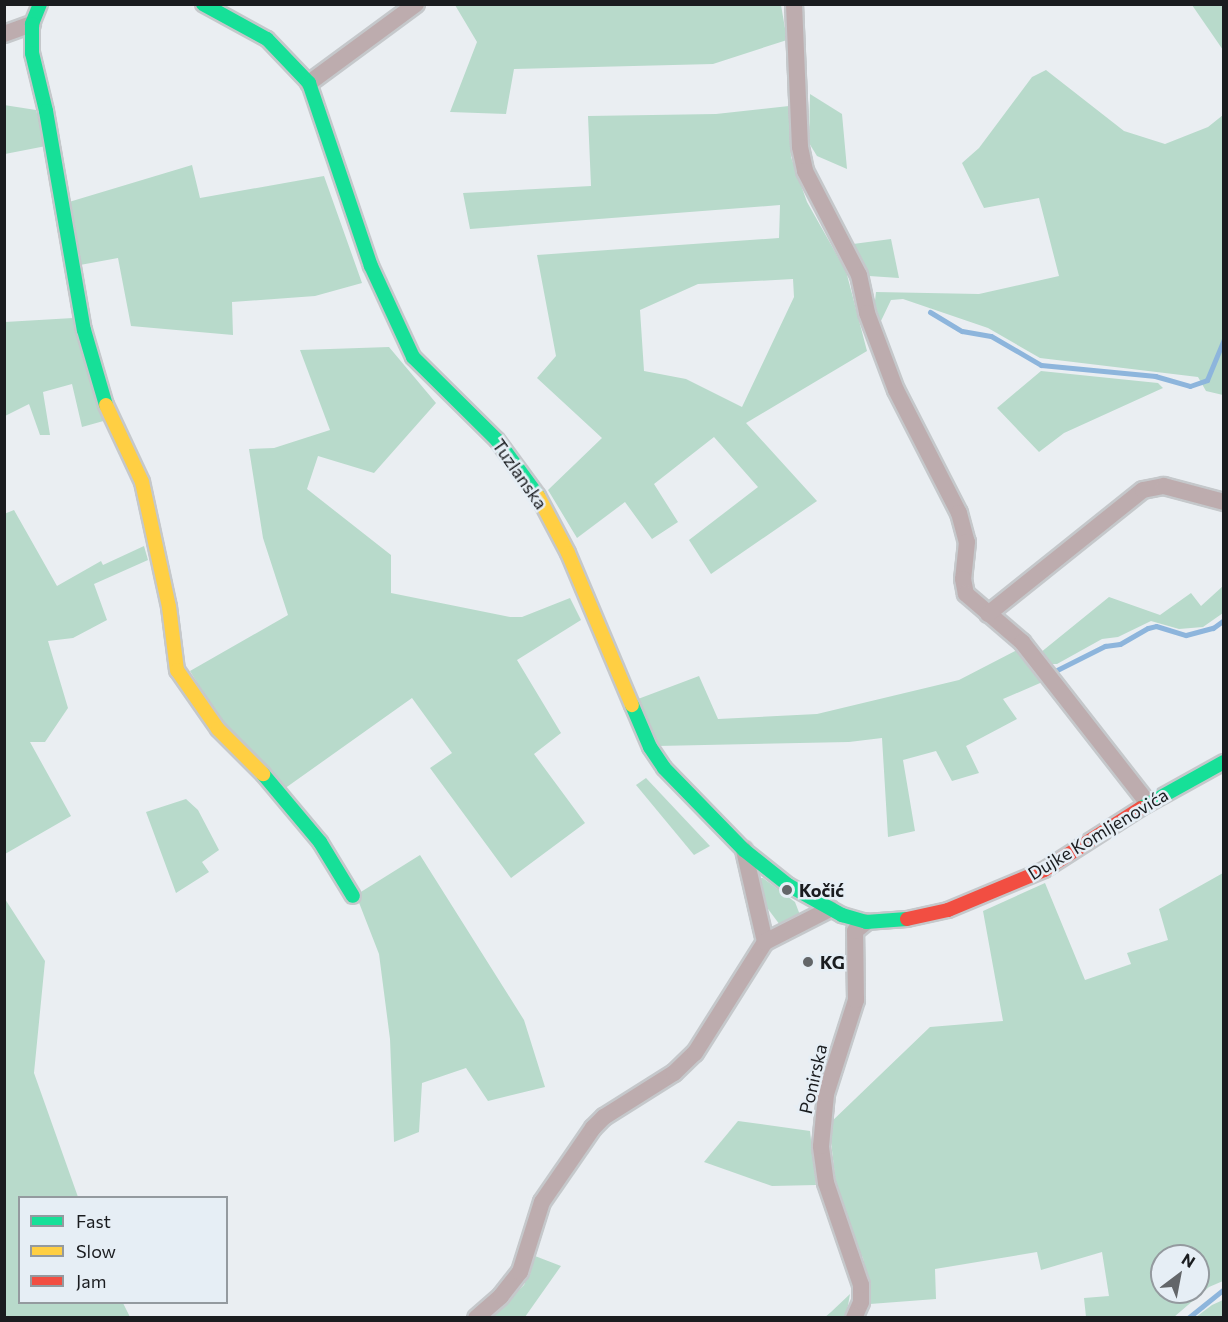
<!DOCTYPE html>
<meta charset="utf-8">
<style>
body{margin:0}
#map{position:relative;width:1228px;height:1322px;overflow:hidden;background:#eaeef2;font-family:Commissioner,sans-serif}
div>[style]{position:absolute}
.green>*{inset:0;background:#b8dacb}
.stream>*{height:5px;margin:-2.5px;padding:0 2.5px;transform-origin:2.5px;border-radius:2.5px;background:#8db5dc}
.roads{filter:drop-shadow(2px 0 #c5c8cb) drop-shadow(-2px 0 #c5c8cb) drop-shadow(0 2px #c5c8cb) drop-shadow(0 -2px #c5c8cb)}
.street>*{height:16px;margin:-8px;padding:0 8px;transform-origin:8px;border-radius:8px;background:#bdacae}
.fast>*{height:14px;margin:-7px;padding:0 7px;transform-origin:7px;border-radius:7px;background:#16e098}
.slow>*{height:14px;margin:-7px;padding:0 7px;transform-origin:7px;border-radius:7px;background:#ffcf43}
.jam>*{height:14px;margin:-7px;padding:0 7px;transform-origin:7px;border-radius:7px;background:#f24e42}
.dots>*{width:16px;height:16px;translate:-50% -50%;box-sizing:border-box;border:3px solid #e6eef5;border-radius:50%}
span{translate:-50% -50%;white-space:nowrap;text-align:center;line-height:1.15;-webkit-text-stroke:5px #e6eef5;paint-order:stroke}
.street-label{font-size:18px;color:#1a1c1f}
.poi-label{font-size:18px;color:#1a1c1f;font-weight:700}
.left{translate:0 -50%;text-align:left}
.frame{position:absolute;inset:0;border:6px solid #1a1c1f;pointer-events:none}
.legend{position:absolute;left:18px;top:1196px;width:210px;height:108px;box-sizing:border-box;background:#e6eef5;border:2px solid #949a9f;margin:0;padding:8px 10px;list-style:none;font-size:18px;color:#1a1c1f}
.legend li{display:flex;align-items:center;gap:12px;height:30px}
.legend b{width:30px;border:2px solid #949a9f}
.north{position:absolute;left:1150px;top:1244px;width:60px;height:60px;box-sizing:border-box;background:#e6eef5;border:2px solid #949a9f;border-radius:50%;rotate:32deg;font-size:16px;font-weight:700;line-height:24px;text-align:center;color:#1a1c1f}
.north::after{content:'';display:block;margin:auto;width:21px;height:27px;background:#636669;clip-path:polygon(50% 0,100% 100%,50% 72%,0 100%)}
</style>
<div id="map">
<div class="green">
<i style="clip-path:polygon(455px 5px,781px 5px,787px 40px,713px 64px,514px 69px,506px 114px,450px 112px,477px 42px)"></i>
<i style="clip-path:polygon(1192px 5px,1223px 5px,1223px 50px)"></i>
<i style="clip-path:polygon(1046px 70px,1124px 131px,1165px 144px,1208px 127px,1223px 115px,1223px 395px,1206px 391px,1198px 377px,1040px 358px,988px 328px,903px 299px,891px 300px,880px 323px,874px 309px,876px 292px,979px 294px,1059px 276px,1039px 198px,984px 208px,962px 163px,979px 148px,1032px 77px)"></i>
<i style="clip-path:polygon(810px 94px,842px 114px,847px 169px,817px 156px,809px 143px)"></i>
<i style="clip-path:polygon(4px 105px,36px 110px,46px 146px,5px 154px)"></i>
<i style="clip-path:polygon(evenodd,789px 106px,791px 157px,807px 202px,846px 271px,867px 351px,746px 423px,817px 501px,711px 574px,689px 540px,758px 487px,714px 437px,654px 484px,678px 522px,652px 539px,625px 502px,577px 538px,548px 490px,602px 438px,537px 378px,556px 356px,537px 255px,779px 238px,780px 205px,470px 229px,463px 193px,591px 186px,588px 116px,716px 114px,789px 106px,793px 279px,794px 297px,742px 407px,686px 379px,644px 371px,640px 310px,698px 284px,793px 279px)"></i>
<i style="clip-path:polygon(192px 165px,200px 198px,324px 176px,362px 283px,315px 296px,232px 302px,233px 335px,131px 326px,118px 258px,80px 265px,69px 202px)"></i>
<i style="clip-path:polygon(891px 239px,899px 278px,869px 276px,853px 244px)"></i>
<i style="clip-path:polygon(73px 318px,107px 420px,82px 427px,72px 384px,43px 392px,50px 435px,40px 435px,29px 404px,5px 416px,5px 322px)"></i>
<i style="clip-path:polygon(389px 347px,436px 403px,374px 473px,318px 456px,307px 489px,391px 555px,391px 593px,510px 617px,522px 617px,570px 598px,581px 620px,517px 660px,561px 733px,534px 754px,585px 823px,511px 878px,430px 768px,452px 753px,412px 698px,284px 789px,220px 720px,190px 671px,288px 615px,263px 538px,249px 449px,274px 448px,330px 430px,300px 350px)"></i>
<i style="clip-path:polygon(1041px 371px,1158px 383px,1163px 388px,1064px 433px,1039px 452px,997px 408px)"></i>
<i style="clip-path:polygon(14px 510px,57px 586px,101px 561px,103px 565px,144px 546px,148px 560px,94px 584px,107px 620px,73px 638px,48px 641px,68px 708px,45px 742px,30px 742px,71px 816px,5px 854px,4px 514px)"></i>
<i style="clip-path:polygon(1223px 586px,1223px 613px,1203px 627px,1179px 629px,1151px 621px,1118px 637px,1102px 639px,1057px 664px,1050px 664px,1040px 653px,1109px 597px,1160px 615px,1191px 593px,1201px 606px)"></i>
<i style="clip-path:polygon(1021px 648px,1047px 680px,1003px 699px,1017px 719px,966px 746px,979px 773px,952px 781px,936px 751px,903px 760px,915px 831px,888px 837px,882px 738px,849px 742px,657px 746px,638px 699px,699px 676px,718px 719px,817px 714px,959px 680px)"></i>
<i style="clip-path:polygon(646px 778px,710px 846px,694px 855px,636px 785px)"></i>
<i style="clip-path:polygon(186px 799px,198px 810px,219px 850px,202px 862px,209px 872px,176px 893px,146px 812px)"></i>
<i style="clip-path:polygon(420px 855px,524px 1020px,545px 1087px,488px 1101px,466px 1068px,422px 1083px,419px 1132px,394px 1142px,390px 1039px,379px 954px,356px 895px)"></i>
<i style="clip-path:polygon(evenodd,1223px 873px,1223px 1281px,1209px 1287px,1174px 1317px,1086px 1317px,1084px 1298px,1109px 1296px,1102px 1252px,1041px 1270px,1037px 1252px,935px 1269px,936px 1299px,870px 1304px,863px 1258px,850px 1236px,837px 1194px,829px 1124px,930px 1027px,1003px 1021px,983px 911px,1045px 883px,1085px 980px,1131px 964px,1127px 953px,1168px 940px,1159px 909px,1223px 873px,1162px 1256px,1198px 1256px,1198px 1292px,1162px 1292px,1162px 1256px)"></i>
<i style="clip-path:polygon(756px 878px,763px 878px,795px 902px,800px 915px,780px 925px,768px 909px)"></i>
<i style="clip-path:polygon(5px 899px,45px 961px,34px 1073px,78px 1197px,20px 1198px,20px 1302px,123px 1303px,130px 1317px,5px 1317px)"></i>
<i style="clip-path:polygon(738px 1121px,810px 1131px,816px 1185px,772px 1186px,704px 1162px)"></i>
<i style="clip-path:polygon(535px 1256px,561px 1266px,525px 1317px,491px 1317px,524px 1285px)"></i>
<i style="clip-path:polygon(850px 1294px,846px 1317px,824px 1318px,831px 1312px)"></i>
<i style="clip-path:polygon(1223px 1300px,1223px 1317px,1196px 1317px,1212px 1305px)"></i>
</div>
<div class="stream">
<i style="left:930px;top:312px;width:37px;rotate:31deg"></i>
<i style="left:962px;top:331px;width:29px;rotate:10deg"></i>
<i style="left:991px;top:336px;width:58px;rotate:30.1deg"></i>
<i style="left:1041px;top:365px;width:115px;rotate:5.5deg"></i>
<i style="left:1155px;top:376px;width:36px;rotate:16deg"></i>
<i style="left:1190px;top:386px;width:18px;rotate:-19deg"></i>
<i style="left:1207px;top:380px;width:44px;rotate:-67.5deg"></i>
<i style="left:1057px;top:670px;width:54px;rotate:-26.6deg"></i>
<i style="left:1105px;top:646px;width:15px;rotate:-8deg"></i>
<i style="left:1120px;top:644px;width:32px;rotate:-30deg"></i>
<i style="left:1148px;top:628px;width:8px;rotate:-14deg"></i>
<i style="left:1156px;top:626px;width:31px;rotate:17deg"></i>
<i style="left:1186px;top:635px;width:28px;rotate:-15deg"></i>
<i style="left:1213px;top:628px;width:14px;rotate:-36deg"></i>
<i style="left:1188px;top:1318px;width:46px;rotate:-38.9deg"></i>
</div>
<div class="roads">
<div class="street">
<i style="left:794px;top:4px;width:143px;rotate:87.6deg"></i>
<i style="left:800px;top:147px;width:25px;rotate:78deg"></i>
<i style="left:805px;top:171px;width:117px;rotate:62.6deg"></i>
<i style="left:859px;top:275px;width:39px;rotate:78deg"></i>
<i style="left:867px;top:313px;width:82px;rotate:69.4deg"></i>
<i style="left:896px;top:390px;width:138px;rotate:62.9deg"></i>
<i style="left:959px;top:513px;width:30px;rotate:75deg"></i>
<i style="left:967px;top:542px;width:37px;rotate:96deg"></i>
<i style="left:963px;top:579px;width:15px;rotate:79deg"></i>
<i style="left:966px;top:594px;width:74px;rotate:40.6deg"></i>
<i style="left:1022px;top:642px;width:204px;rotate:52deg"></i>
<i style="left:4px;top:34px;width:30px;rotate:-20deg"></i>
<i style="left:309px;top:83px;width:133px;rotate:-36.4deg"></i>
<i style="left:988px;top:614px;width:198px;rotate:-38.7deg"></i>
<i style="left:1143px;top:490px;width:21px;rotate:-11deg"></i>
<i style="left:1164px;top:486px;width:62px;rotate:14.9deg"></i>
<i style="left:744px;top:850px;width:94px;rotate:77.1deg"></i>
<i style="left:476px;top:1318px;width:33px;rotate:-41deg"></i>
<i style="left:501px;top:1296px;width:31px;rotate:-52deg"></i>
<i style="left:520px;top:1272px;width:73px;rotate:-72.6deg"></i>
<i style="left:542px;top:1202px;width:90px;rotate:-55.4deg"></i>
<i style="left:593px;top:1128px;width:16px;rotate:-45deg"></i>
<i style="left:604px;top:1117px;width:83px;rotate:-32.2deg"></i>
<i style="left:674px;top:1073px;width:29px;rotate:-44deg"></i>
<i style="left:695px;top:1053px;width:131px;rotate:-57.8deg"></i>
<i style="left:765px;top:942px;width:73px;rotate:-26.9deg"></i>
<i style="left:854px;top:1318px;width:17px;rotate:-66deg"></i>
<i style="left:861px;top:1302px;width:17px;rotate:-90deg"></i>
<i style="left:861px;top:1285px;width:108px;rotate:-108.9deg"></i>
<i style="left:826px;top:1183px;width:37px;rotate:-98deg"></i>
<i style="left:821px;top:1146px;width:52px;rotate:-84.5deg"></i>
<i style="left:826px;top:1094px;width:99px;rotate:-72.3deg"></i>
<i style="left:856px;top:1000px;width:69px;rotate:-90.8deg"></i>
<i style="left:855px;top:931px;width:14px;rotate:-39deg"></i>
</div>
<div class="fast">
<i style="left:40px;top:4px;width:22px;rotate:112deg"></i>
<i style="left:32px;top:24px;width:29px;rotate:90deg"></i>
<i style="left:32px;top:53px;width:60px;rotate:76.4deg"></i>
<i style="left:46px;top:111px;width:222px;rotate:80.2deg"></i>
<i style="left:84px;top:330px;width:78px;rotate:73.7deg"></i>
<i style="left:203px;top:4px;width:73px;rotate:28.7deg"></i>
<i style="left:267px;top:39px;width:61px;rotate:46.3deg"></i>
<i style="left:309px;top:83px;width:193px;rotate:71.3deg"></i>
<i style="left:371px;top:266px;width:100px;rotate:65.2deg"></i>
<i style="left:413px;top:357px;width:118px;rotate:44.7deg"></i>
<i style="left:497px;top:440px;width:69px;rotate:53.8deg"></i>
<i style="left:632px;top:705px;width:46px;rotate:66.8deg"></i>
<i style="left:650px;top:747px;width:25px;rotate:56deg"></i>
<i style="left:664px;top:768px;width:115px;rotate:45.7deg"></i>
<i style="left:744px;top:850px;width:56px;rotate:38.5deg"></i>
<i style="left:788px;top:885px;width:62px;rotate:29.1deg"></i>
<i style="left:842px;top:915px;width:25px;rotate:16deg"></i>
<i style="left:866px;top:922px;width:41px;rotate:-4.2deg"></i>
<i style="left:263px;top:774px;width:89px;rotate:50deg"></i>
<i style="left:320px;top:842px;width:63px;rotate:58.6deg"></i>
<i style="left:1141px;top:808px;width:95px;rotate:-29deg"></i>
</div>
<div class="slow">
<i style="left:106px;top:405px;width:85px;rotate:64.9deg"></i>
<i style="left:142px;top:482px;width:128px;rotate:77.8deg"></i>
<i style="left:169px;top:607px;width:64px;rotate:82.8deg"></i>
<i style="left:177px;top:670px;width:72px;rotate:55.2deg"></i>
<i style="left:218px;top:729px;width:64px;rotate:45deg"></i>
<i style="left:538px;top:496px;width:64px;rotate:62.2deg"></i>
<i style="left:568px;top:553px;width:165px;rotate:67.2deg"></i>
</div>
<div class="jam">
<i style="left:907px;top:919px;width:42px;rotate:-12.4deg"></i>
<i style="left:948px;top:910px;width:104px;rotate:-22.6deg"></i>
<i style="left:1044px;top:870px;width:115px;rotate:-32.6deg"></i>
</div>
</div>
<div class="dots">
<i style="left:787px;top:890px;background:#636669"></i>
<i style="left:808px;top:962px;background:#636669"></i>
</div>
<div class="street-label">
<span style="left:520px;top:474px;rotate:55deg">Tuzlanska</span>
<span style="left:1098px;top:834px;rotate:-31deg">Dujke Komljenovića</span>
<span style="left:813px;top:1079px;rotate:-77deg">Ponirska</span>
</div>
<div class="poi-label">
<span class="left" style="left:799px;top:890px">Kočić</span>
<span class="left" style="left:820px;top:962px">KG</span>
</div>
<div class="frame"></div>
<ul class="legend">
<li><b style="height:8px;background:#16e098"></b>Fast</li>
<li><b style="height:8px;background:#ffcf43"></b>Slow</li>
<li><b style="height:8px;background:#f24e42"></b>Jam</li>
</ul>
<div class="north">N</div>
</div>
